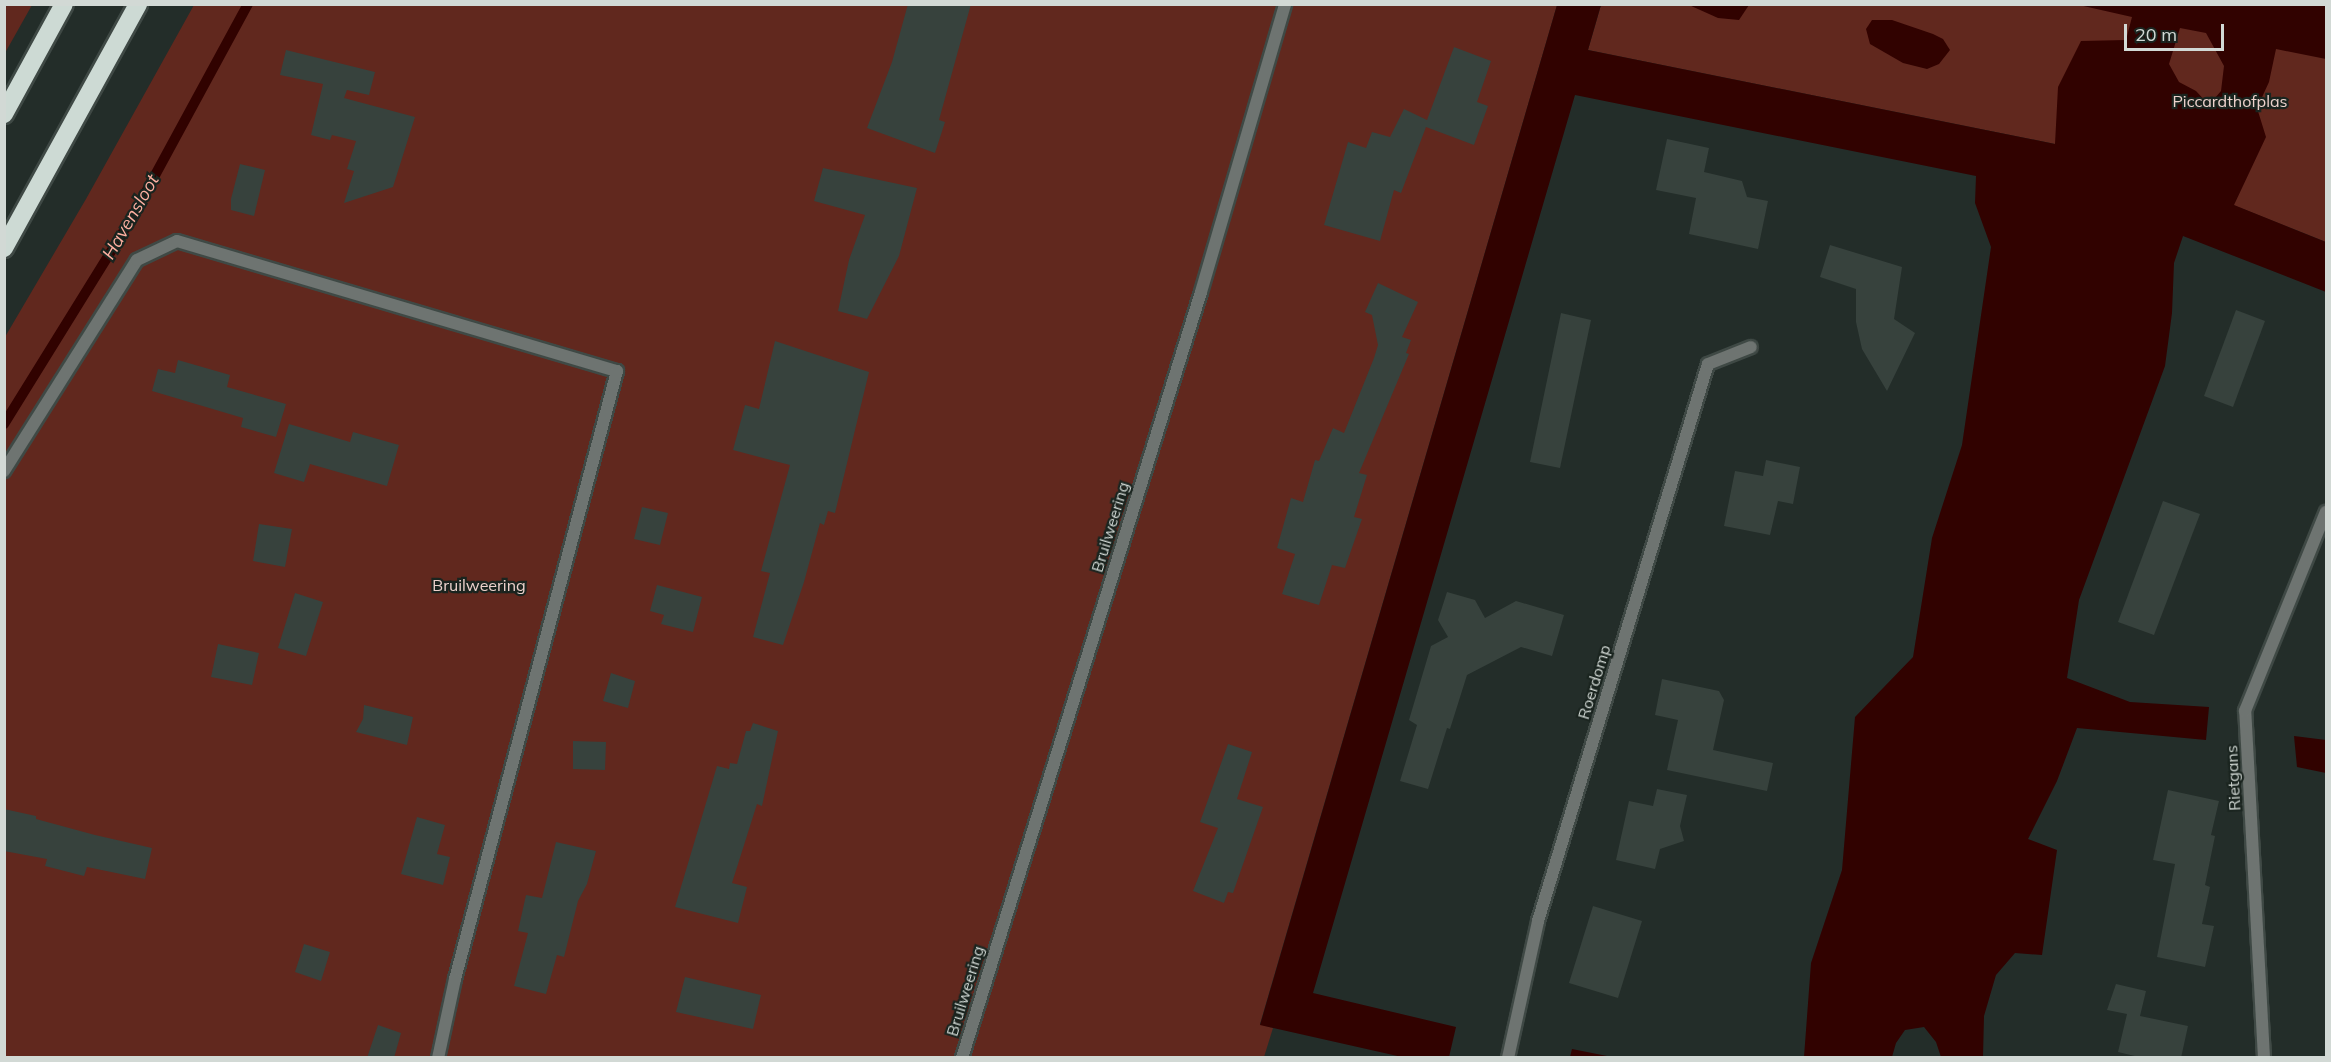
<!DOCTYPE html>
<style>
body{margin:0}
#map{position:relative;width:2331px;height:1062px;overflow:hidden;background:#232d29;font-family:Mulish,sans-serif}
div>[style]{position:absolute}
.green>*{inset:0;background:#61281e}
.water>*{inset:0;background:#310200}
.stream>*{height:10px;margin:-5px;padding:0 5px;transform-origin:5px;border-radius:5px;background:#310200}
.building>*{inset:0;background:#37423d}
.roads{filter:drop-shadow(2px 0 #3f4945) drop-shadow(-2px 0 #3f4945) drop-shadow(0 2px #3f4945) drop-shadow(0 -2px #3f4945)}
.lane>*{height:12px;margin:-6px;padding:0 6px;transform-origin:6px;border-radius:6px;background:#6e7471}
.street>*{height:12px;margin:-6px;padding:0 6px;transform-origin:6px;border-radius:6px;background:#6e7471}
.highway>*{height:18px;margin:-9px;padding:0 9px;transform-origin:9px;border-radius:9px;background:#cddad4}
span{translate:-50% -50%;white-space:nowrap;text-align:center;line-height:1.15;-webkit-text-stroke:4.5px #1a241f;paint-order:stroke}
.park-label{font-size:16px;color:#edd2cc}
.street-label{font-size:16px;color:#d2d9d5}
.water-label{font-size:18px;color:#feb0a1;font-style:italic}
.frame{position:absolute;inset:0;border:6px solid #d2d9d5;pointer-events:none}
.scale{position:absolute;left:2124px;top:24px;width:100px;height:27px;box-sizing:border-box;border:3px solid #d2d9d5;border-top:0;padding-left:8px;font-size:18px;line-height:21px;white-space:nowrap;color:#d2d9d5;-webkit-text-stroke:4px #1a241f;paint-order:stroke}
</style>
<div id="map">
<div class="green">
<i style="clip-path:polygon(5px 4px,32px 5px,5px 53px,4px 5px)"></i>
<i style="clip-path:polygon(194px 5px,1557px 5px,1260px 1024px,1273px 1028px,1264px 1057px,5px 1058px,5px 337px,86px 199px)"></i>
<i style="clip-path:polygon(1601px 5px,2326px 5px,2326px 242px,2233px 205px,2055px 144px,1588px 50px)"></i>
</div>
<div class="water">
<i style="clip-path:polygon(evenodd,1557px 5px,1601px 5px,1588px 50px,2055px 144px,2058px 87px,2081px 41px,2126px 40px,2132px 17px,2079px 5px,2326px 5px,2326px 59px,2276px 49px,2269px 82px,2257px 108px,2266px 137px,2234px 205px,2326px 242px,2326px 292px,2183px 236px,2174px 263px,2172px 313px,2165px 366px,2079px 600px,2067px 678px,2130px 702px,2209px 707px,2206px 740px,2077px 728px,2057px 781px,2028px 839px,2057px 850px,2042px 955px,2015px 953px,1996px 975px,1984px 1016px,1983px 1057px,1941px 1057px,1936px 1042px,1924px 1027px,1905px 1030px,1896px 1043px,1892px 1057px,1804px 1057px,1811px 963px,1842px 870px,1855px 717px,1913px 657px,1932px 538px,1962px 445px,1991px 247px,1975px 203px,1976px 176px,1575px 95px,1313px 993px,1456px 1027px,1449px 1057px,1402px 1057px,1260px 1025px,1557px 5px,2180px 28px,2206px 33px,2224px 66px,2221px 91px,2209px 105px,2196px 91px,2179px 82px,2169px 64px,2180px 28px)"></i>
<i style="clip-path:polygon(1749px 5px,1739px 20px,1718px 18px,1689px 5px)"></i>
<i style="clip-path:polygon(1872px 20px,1892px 20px,1933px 34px,1943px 39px,1950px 50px,1939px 64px,1927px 69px,1903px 63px,1870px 44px,1866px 29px)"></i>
<i style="clip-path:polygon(2294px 736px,2326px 740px,2326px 773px,2297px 767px)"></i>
<i style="clip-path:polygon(1572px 1049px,1612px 1057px,1570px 1057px)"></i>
</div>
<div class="stream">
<i style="left:4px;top:424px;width:247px;rotate:-58.2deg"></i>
<i style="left:134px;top:214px;width:239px;rotate:-61.5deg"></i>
</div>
<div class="building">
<i style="clip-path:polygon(908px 4px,971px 4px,939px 120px,945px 122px,935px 153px,867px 128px,892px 62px)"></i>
<i style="clip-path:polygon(1454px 47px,1491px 61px,1477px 102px,1488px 106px,1474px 145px,1426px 127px,1401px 193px,1394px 190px,1380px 241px,1324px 225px,1348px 142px,1366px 148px,1372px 132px,1390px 137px,1404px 109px,1427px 120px)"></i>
<i style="clip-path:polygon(286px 50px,375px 72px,369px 95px,347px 90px,344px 98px,415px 117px,393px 187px,344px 203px,354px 171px,347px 169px,356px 141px,332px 135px,330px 140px,311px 135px,323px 84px,280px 75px)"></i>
<i style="clip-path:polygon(1667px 139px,1709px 148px,1704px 172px,1742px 181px,1747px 197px,1768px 201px,1758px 249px,1689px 234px,1696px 198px,1656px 190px)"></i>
<i style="clip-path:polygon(240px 164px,265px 170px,254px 216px,231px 210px,231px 199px)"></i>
<i style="clip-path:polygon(823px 168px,917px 188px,899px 256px,867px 319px,838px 311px,849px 260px,865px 215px,814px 201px)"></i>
<i style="clip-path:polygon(1830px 245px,1902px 267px,1894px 319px,1915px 333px,1887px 391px,1862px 349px,1856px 322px,1856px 289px,1820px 277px)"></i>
<i style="clip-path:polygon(1378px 283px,1418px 302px,1402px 337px,1411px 340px,1406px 353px,1409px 354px,1359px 473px,1367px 475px,1354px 517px,1362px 519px,1345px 568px,1332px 565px,1319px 605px,1282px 594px,1295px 554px,1277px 548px,1291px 498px,1303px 502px,1315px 460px,1319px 461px,1333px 428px,1344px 433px,1374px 358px,1378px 345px,1372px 315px,1365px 312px)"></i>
<i style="clip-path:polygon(2236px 310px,2265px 321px,2233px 407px,2204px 396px)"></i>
<i style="clip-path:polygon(1561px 313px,1591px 320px,1560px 468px,1530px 462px)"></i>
<i style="clip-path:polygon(775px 341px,869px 372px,835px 513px,828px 511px,824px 525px,820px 523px,804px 582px,783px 645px,753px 637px,770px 573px,761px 571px,790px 465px,733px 450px,745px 405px,759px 409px)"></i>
<i style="clip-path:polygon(178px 360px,230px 375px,227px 387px,286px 404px,276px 437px,241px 427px,243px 418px,152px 391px,158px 369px,175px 373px)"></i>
<i style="clip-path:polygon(289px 424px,350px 442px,353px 432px,399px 445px,387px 486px,310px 464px,304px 482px,274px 473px)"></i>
<i style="clip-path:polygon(1766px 460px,1800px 467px,1793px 504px,1778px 501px,1770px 535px,1724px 526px,1735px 471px,1763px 476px)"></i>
<i style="clip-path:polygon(2163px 501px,2200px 514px,2154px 635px,2118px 622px)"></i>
<i style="clip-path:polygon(642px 507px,668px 513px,660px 545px,634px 539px)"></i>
<i style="clip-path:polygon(259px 524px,292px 529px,285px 567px,253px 561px)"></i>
<i style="clip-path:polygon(657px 585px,702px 597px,693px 632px,661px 624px,664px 615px,650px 611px)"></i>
<i style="clip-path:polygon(1447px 592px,1475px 600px,1485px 618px,1516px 601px,1564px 615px,1552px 656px,1521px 647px,1467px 675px,1450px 729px,1447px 728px,1428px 789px,1400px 781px,1417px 725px,1409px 720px,1431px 646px,1448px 637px,1438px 620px)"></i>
<i style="clip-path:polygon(295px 593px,323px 602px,306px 656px,278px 648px)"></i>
<i style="clip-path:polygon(218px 644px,259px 653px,252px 685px,211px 677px)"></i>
<i style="clip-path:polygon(611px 673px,635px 681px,628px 708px,603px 701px)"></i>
<i style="clip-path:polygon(1662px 679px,1719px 691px,1724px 700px,1713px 750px,1773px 763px,1767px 791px,1667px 770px,1678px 720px,1655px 715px)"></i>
<i style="clip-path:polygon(364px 705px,413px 717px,407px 745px,356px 732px,363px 719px)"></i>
<i style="clip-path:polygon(753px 723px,778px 731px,762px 806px,757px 804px,732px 883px,747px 887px,738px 923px,675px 907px,717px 766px,729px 769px,730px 763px,737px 764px,746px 731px,750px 731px)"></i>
<i style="clip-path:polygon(573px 741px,606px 742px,605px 770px,573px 769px)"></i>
<i style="clip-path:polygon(1228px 744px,1252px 752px,1237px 799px,1263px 807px,1233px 893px,1228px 892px,1224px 903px,1193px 891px,1218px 828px,1200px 822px)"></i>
<i style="clip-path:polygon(1657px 789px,1687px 795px,1680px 826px,1684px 841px,1660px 849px,1655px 869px,1616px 860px,1629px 801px,1653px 806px)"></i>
<i style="clip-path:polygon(2168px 790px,2219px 801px,2211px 835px,2215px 836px,2205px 885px,2210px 887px,2202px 924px,2214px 926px,2205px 967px,2157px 957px,2175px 864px,2153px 860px)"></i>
<i style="clip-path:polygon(4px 809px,36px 816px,36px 819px,95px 835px,152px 848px,145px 879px,87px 867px,84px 876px,45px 866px,47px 859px,4px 851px)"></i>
<i style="clip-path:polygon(417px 817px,445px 825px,437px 854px,450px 857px,443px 885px,401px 874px)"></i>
<i style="clip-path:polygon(556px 842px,596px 851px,587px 884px,578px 901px,564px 957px,557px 955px,546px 994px,514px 986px,528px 933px,518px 931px,526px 895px,542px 898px)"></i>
<i style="clip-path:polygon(1593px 906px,1642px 921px,1618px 998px,1569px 983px)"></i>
<i style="clip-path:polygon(304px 944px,330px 952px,321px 981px,295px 972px)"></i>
<i style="clip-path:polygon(685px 977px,761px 995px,753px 1029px,676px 1012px)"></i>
<i style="clip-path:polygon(2116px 984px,2146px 991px,2140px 1016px,2188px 1026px,2181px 1058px,2143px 1058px,2118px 1052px,2127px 1014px,2107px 1010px)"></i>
<i style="clip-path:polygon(378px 1025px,401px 1033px,394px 1058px,367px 1058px)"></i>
</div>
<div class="roads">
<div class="lane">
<i style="left:4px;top:471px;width:249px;rotate:-57.8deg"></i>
<i style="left:137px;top:260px;width:44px;rotate:-25.4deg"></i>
<i style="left:177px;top:241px;width:459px;rotate:16.5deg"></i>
<i style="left:617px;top:371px;width:629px;rotate:104.92deg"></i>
<i style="left:455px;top:979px;width:81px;rotate:102.1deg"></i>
</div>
<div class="street">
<i style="left:962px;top:1058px;width:802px;rotate:-72.67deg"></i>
<i style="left:1201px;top:292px;width:300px;rotate:-73.7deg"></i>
<i style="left:1508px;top:1058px;width:140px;rotate:-77.6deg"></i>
<i style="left:1538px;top:921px;width:582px;rotate:-73.03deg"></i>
<i style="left:1708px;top:364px;width:46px;rotate:-21.6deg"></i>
<i style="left:2264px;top:1058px;width:348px;rotate:-93.1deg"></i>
<i style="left:2245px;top:711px;width:215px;rotate:-67.9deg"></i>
</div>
<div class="highway">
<i style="left:4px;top:114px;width:125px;rotate:-61.4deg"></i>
<i style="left:4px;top:248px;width:278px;rotate:-61.2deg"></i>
</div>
</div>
<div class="park-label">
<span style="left:2230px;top:101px">Piccardthofplas</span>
<span style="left:479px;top:585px">Bruilweering</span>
</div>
<div class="street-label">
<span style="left:1110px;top:527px;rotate:-73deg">Bruilweering</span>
<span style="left:1594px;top:682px;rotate:-73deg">Roerdomp</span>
<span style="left:2233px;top:778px;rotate:-93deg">Rietgans</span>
<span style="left:965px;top:991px;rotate:-73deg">Bruilweering</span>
</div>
<div class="water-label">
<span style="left:131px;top:217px;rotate:-60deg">Havensloot</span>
</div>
<div class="frame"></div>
<div class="scale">20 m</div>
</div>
